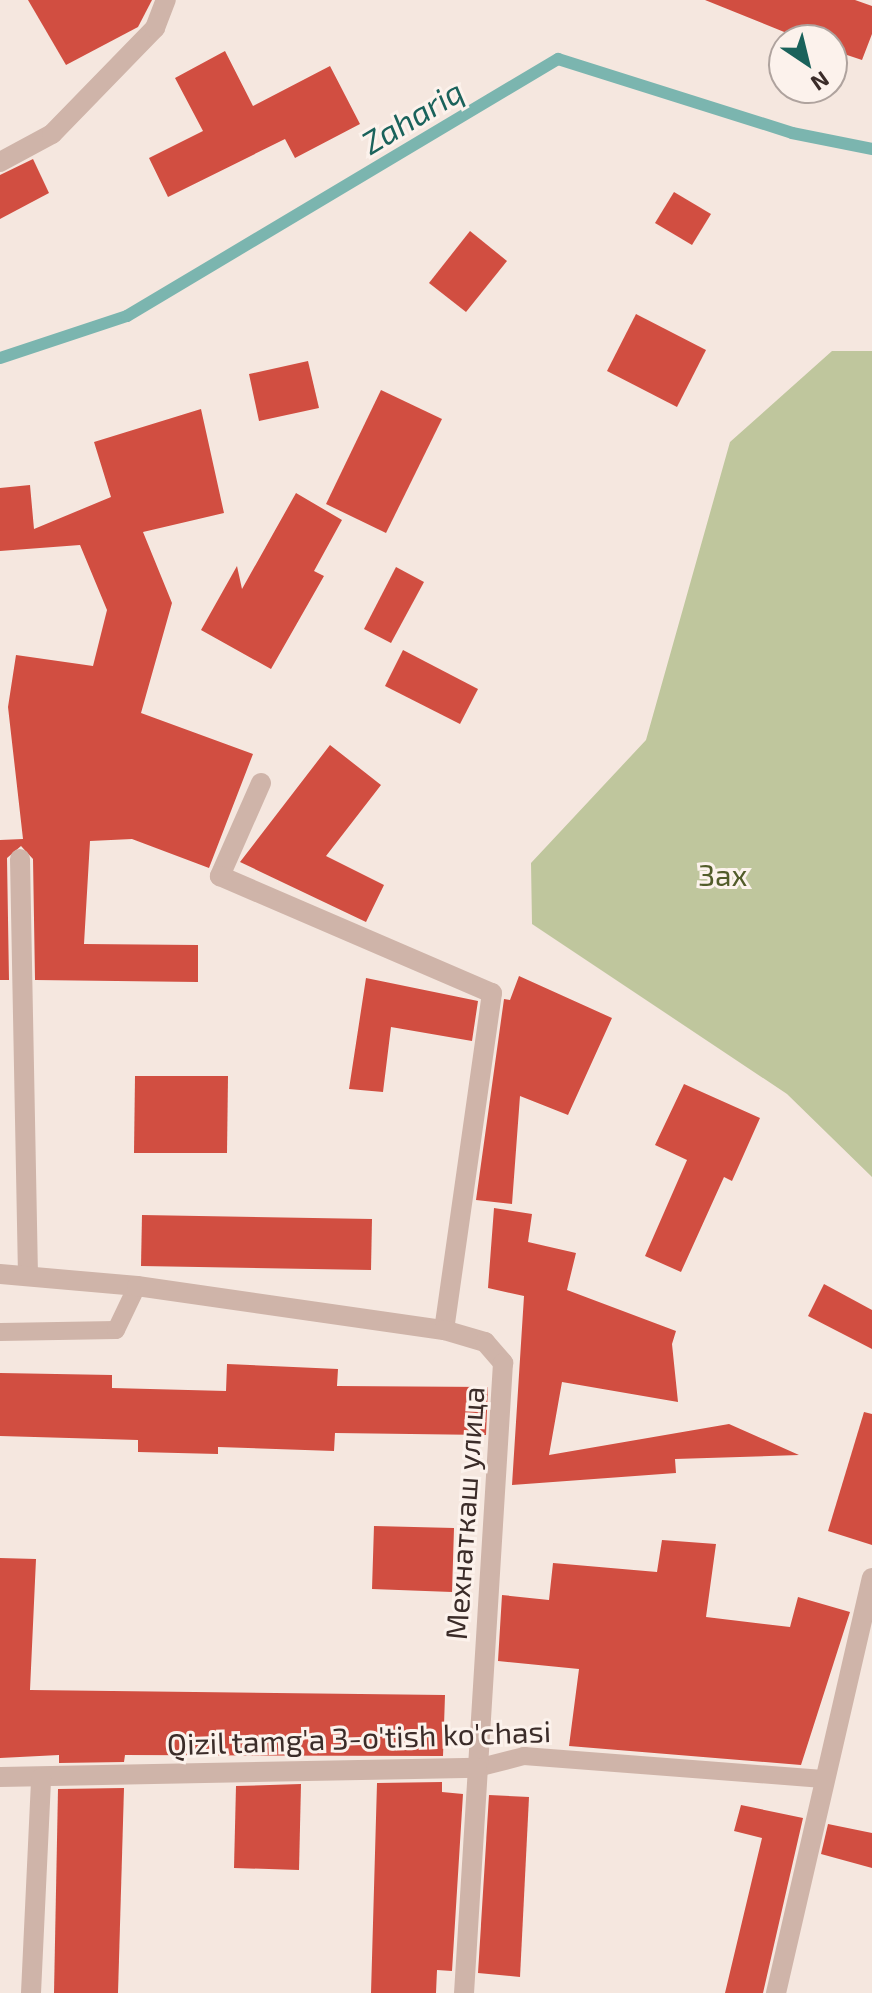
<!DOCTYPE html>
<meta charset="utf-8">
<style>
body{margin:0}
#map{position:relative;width:872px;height:1993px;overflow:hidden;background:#f5e7df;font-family:"Exo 2",sans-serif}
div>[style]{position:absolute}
.green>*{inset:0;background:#bfc69d}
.stream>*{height:12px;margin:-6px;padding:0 6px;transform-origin:6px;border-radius:6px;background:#7bb5af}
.building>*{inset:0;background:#d14e41}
.lane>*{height:18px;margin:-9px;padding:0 9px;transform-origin:9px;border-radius:9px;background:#cfb4a9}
.street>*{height:20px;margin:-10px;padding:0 10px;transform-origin:10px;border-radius:10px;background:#cfb4a9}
span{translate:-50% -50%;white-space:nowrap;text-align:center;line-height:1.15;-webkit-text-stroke:6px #fcf2ec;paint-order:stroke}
.park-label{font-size:30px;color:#525c2a}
.street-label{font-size:30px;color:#3b2c29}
.water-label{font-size:32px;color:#1a625b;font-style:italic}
.north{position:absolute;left:768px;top:24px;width:80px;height:80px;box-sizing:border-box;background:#fcf2ec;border:2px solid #afa39e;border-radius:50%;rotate:145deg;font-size:22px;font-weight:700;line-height:32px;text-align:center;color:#3b2c29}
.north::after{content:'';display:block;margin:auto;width:28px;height:36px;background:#1a625b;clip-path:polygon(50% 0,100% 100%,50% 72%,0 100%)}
</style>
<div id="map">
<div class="green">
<i style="clip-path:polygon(832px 351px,872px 351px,872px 1177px,787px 1094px,532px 924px,531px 863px,646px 740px,730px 442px)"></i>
</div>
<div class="stream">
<i style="left:0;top:358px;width:134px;rotate:-18.3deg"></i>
<i style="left:127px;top:316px;width:502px;rotate:-30.81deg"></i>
<i style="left:558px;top:59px;width:245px;rotate:17.5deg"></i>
<i style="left:792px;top:133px;width:82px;rotate:11.3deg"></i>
</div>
<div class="building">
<i style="clip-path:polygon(28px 0,152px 0,138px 27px,66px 65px)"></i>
<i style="clip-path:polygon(705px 0,855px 0,872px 6px,872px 34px,862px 60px,832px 50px,832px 40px,804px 40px)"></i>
<i style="clip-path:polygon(225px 51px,253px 106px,330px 66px,360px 124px,295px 158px,285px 139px,168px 197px,149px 158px,203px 131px,175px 78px)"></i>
<i style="clip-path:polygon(33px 159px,49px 193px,0 219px,0 175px)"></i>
<i style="clip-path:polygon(674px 192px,711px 214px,692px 245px,655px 223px)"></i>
<i style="clip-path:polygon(470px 231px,507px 261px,466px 312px,429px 283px)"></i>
<i style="clip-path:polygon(636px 314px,706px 350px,677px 407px,607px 371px)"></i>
<i style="clip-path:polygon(308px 361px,319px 408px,259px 421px,249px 374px)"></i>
<i style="clip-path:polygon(381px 390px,442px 419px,386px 533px,326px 504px)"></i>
<i style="clip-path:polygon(201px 409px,224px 513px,143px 532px,172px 603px,141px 713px,253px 754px,209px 868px,132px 839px,90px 841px,84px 944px,198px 945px,198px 982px,35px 980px,33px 859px,21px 846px,7px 858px,9px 980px,0 980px,0 840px,23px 839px,8px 707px,16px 655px,93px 666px,107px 610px,80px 545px,0 551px,0 488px,30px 485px,34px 529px,111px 497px,94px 442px)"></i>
<i style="clip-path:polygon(296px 493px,342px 520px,314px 571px,324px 576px,271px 669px,201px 630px,237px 566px,242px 589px)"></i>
<i style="clip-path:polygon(396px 567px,424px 582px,391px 643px,364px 629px)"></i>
<i style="clip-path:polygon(403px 650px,478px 689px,460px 724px,385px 686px)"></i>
<i style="clip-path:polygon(330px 745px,381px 785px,326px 856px,384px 885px,366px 922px,240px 862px)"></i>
<i style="clip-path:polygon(519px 976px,612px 1018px,568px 1115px,520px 1096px,512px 1204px,476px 1200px,504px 999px,510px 1000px)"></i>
<i style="clip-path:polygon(366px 978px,478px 1001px,472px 1041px,391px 1027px,383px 1092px,349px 1089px)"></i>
<i style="clip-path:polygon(135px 1076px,228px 1076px,227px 1153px,134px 1153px)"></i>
<i style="clip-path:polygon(684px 1084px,760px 1118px,732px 1181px,724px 1177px,681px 1272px,645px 1256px,687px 1160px,655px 1145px)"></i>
<i style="clip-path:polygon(494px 1208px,532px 1214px,528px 1242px,576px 1253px,567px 1290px,676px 1331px,672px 1344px,678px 1402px,562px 1382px,549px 1455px,729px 1424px,799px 1455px,675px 1459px,676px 1473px,512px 1485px,524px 1296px,488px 1288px)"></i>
<i style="clip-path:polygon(142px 1215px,372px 1219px,371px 1270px,141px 1266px)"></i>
<i style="clip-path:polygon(824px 1284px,872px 1310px,872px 1349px,808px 1316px)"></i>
<i style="clip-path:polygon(227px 1364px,338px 1369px,337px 1386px,488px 1387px,486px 1435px,335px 1433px,334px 1451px,218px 1447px,218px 1454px,138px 1452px,138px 1440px,0 1436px,0 1373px,112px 1375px,112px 1388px,226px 1391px)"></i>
<i style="clip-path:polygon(864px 1412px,872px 1414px,872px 1545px,828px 1531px)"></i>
<i style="clip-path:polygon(374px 1526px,454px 1528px,452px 1592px,372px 1589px)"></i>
<i style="clip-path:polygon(662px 1540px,716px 1544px,706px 1617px,790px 1627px,798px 1597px,850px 1612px,801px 1765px,569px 1746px,579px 1669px,498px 1661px,502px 1595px,549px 1600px,553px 1563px,657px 1572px)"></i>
<i style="clip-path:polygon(0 1558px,36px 1559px,30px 1690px,445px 1695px,443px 1756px,125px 1755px,124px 1762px,59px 1763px,59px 1755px,0 1758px)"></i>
<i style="clip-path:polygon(442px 1782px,442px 1792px,463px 1794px,452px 1971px,437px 1970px,436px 1993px,371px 1993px,377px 1783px)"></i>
<i style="clip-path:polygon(301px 1784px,299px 1870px,234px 1868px,236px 1786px)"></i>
<i style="clip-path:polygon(124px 1788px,118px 1993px,54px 1993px,58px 1789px)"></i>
<i style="clip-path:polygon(489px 1795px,529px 1797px,520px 1977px,478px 1973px)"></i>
<i style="clip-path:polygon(741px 1805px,803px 1818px,763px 1993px,725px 1993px,762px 1838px,734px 1831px)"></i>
<i style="clip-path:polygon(828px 1824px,872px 1833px,872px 1868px,821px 1854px)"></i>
</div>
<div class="lane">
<i style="left:0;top:1332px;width:116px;rotate:-1deg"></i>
<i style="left:116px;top:1330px;width:49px;rotate:-64.5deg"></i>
<i style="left:477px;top:1768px;width:49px;rotate:-14.3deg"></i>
<i style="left:524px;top:1756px;width:300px;rotate:4.4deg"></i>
</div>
<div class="street">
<i style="left:0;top:162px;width:59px;rotate:-28.3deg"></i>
<i style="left:52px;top:134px;width:148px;rotate:-45.8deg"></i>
<i style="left:155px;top:28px;width:30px;rotate:-69deg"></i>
<i style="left:261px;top:783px;width:102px;rotate:113.8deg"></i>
<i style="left:220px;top:876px;width:296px;rotate:23.3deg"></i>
<i style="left:492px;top:993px;width:340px;rotate:98.1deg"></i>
<i style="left:20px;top:859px;width:415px;rotate:88.9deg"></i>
<i style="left:0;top:1274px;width:138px;rotate:5deg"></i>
<i style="left:137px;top:1286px;width:310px;rotate:8.2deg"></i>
<i style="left:444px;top:1330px;width:43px;rotate:16.3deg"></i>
<i style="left:485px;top:1342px;width:28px;rotate:49deg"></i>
<i style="left:503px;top:1363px;width:631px;rotate:93.54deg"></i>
<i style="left:0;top:1777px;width:477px;rotate:-1.1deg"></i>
<i style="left:31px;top:1993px;width:215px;rotate:-87.3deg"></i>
<i style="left:776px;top:1993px;width:426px;rotate:-77deg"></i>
</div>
<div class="park-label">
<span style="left:723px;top:874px">Зах</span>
</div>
<div class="street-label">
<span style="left:464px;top:1513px;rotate:-86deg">Мехнаткаш улица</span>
<span style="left:359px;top:1737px;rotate:-2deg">Qizil tamg'a 3-o'tish ko'chasi</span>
</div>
<div class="water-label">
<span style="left:412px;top:116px;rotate:-31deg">Zahariq</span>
</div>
<div class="north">N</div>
</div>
